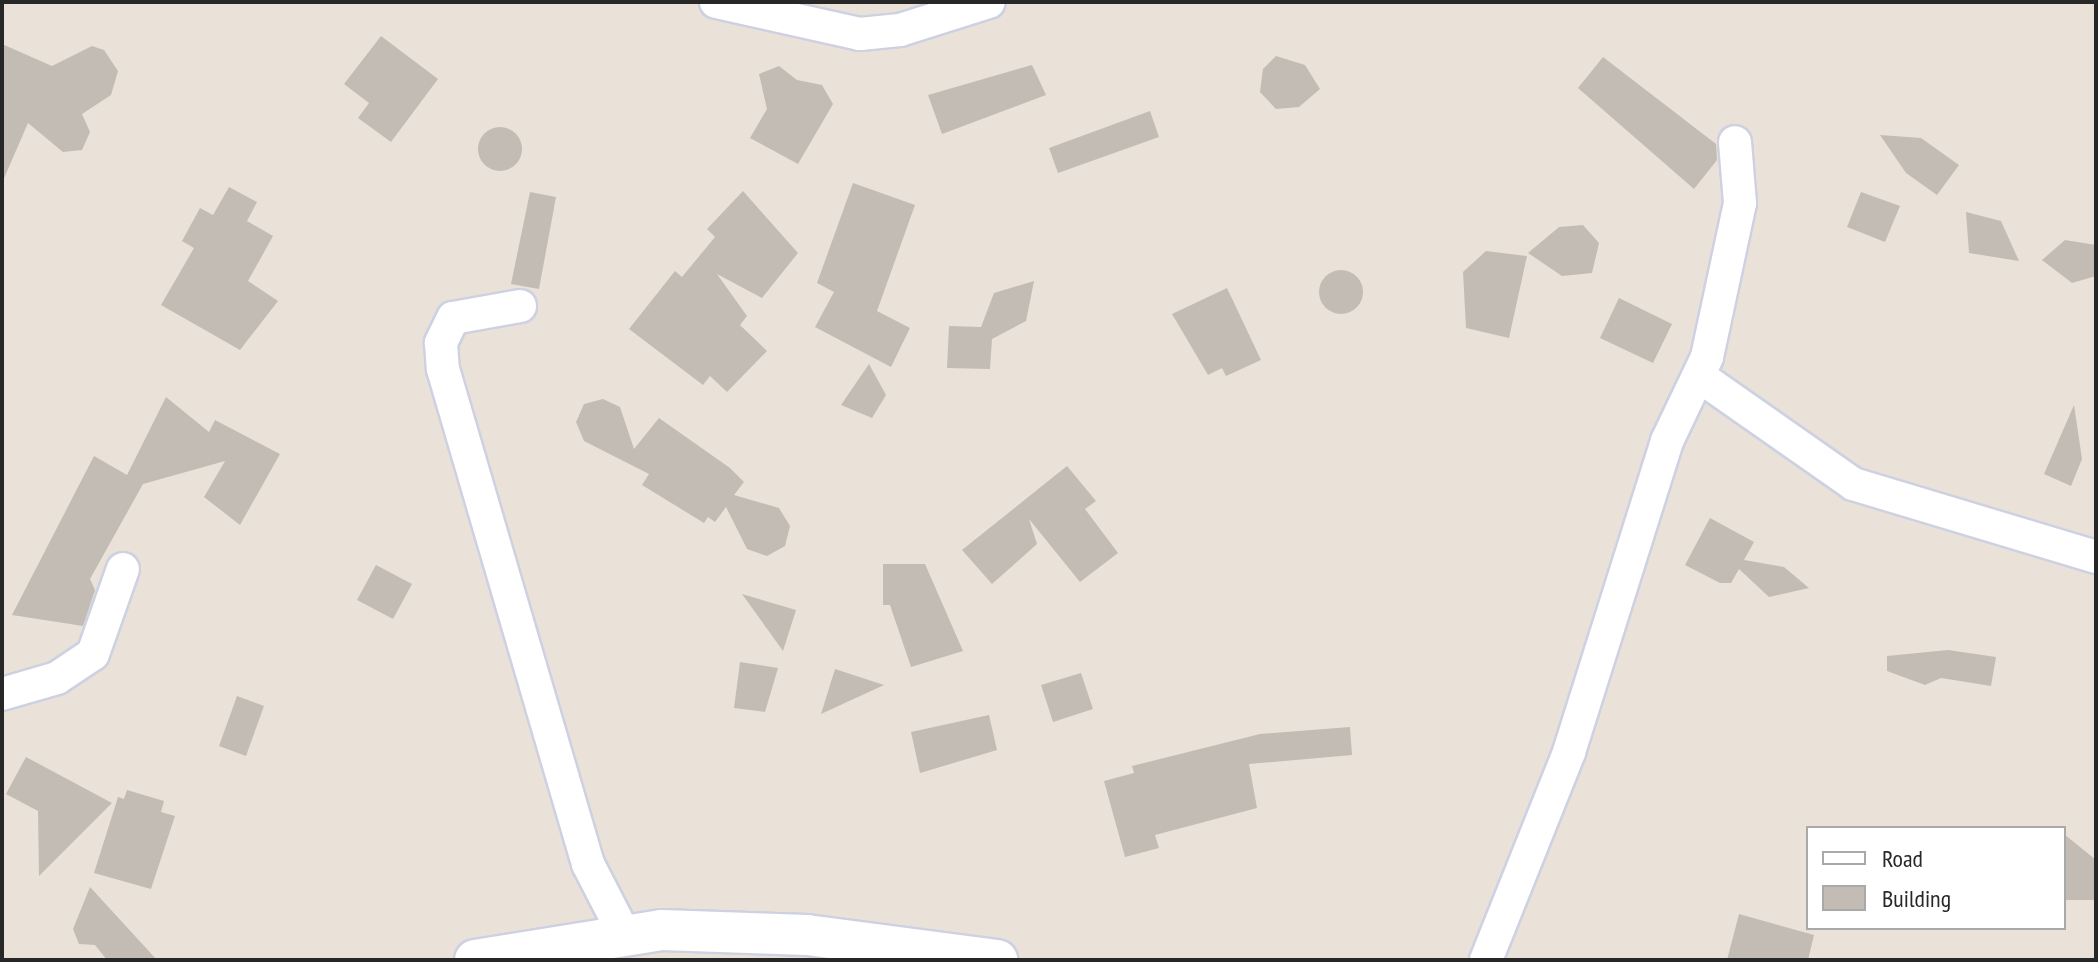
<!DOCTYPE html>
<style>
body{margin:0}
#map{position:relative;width:2098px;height:962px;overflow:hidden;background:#eae2d8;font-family:"PT Sans Narrow",sans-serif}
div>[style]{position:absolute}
.building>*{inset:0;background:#c2bcb5}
.round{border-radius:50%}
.roads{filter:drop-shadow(2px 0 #cdd1e1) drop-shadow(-2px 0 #cdd1e1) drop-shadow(0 2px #cdd1e1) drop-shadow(0 -2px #cdd1e1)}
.minor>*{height:32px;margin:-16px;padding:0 16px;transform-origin:16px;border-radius:16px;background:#fff}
.tertiary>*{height:40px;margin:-20px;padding:0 20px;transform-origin:20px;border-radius:20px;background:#fff}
span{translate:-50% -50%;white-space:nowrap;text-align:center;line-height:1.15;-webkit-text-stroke:6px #fff;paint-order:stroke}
.frame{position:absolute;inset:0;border:4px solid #272727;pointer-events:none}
.legend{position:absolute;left:1806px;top:826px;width:260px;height:104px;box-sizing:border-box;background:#fff;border:2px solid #a9a9a9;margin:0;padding:10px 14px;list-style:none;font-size:24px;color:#272727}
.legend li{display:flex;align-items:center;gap:16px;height:40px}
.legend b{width:40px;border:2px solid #a9a9a9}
</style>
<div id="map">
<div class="building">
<i style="clip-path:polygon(381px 36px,438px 79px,391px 142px,358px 118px,369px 103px,344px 84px)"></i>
<i style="clip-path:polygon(2px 44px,52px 66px,92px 46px,104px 50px,118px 71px,111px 95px,82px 114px,90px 132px,82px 150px,63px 152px,28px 123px,2px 183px)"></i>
<i style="clip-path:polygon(1276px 56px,1305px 65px,1320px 89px,1299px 107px,1276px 109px,1260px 92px,1263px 69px)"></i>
<i style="clip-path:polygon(1603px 57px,1716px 144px,1717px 160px,1694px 189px,1578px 88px)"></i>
<i style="clip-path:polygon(1032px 65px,1046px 95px,942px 134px,928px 95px)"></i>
<i style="clip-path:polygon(779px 66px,797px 80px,822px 85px,833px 104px,798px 164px,750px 138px,767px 109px,759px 74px)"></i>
<i style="clip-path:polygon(1150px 111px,1159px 137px,1058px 173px,1049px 148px)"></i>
<i class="round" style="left:478px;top:127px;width:44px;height:44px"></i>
<i style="clip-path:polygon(1880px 135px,1921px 138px,1959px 165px,1937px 195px,1906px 173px)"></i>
<i style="clip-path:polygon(853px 183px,915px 205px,877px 311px,910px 328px,891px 367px,815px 327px,834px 292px,817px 283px)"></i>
<i style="clip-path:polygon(229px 187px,257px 202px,247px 221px,273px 236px,248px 281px,278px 301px,240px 350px,161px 305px,194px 248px,182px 241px,200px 208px,213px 215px)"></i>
<i style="clip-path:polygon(743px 191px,798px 253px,762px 298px,717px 274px,747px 316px,740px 325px,767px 351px,727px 392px,710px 376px,703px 385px,629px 329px,675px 271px,682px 277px,715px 237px,707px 229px)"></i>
<i style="clip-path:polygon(530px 192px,556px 197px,539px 289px,511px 284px)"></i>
<i style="clip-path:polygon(1861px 192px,1900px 206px,1885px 242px,1847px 227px)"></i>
<i style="clip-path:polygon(1966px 212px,2001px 221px,2019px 261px,1969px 253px)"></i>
<i style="clip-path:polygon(1583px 225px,1599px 243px,1592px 273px,1562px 276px,1528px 253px,1559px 227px)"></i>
<i style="clip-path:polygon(2065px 240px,2096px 245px,2096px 276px,2072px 283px,2042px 260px)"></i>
<i style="clip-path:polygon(1486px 251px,1527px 256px,1509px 338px,1466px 328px,1463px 272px)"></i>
<i class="round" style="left:1319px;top:270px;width:44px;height:44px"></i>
<i style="clip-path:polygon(1034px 281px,1026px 321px,992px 339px,990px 369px,947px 368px,949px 326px,981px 327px,994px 293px)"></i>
<i style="clip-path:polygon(1227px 288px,1261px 360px,1226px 376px,1222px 368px,1208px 375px,1172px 314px)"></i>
<i style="clip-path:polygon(1619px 298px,1672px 324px,1653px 363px,1600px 338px)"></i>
<i style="clip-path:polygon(869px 364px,886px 395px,872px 418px,841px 405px)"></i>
<i style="clip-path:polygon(166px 397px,209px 432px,215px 420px,280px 454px,240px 525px,204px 497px,225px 461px,143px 484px,90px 579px,95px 590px,83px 626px,12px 615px,94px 456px,127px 475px)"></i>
<i style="clip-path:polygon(603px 399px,620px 407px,634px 449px,659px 418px,730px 468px,744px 482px,734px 495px,779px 508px,790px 526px,785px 546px,767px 556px,747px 549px,726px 507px,715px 522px,708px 517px,704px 523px,642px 485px,649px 474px,584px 441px,576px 422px,584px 404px)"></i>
<i style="clip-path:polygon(2074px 405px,2082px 459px,2071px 486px,2044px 474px)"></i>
<i style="clip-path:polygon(1067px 466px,1096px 501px,1085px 509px,1118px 553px,1080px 582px,1029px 519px,1037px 544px,992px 584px,962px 550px)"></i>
<i style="clip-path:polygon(1710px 518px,1754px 542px,1744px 560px,1784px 567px,1809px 588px,1769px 597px,1739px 569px,1731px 583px,1720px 583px,1685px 565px)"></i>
<i style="clip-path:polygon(883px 564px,925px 564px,963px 651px,911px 667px,890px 605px,883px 605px)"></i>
<i style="clip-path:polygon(376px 565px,412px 584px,393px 619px,357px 600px)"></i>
<i style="clip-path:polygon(742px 594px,796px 610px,783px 651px)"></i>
<i style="clip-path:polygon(1948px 650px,1996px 657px,1991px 686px,1941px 678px,1925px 685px,1887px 671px,1887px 656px)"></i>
<i style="clip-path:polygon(740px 662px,778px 668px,765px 712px,734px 708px)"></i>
<i style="clip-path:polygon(835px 669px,884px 685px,821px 714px)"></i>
<i style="clip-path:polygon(1081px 673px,1093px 709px,1053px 722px,1041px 685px)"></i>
<i style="clip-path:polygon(237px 696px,264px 706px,246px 756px,219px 746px)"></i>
<i style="clip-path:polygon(989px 715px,997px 750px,920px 773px,911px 732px)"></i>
<i style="clip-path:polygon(1350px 727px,1352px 755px,1249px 764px,1257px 808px,1155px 835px,1159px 848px,1125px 857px,1104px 781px,1134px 773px,1132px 766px,1260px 734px)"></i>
<i style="clip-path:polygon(26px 757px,112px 803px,39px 876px,38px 811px,6px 794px)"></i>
<i style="clip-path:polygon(127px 790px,164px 801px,161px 812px,175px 816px,151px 889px,94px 873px,118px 797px,124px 799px)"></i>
<i style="clip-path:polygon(2064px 834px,2096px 860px,2096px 900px,2064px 900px)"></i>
<i style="clip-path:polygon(90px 887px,157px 960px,107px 960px,95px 945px,79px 944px,73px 929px)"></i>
<i style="clip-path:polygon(1739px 914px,1814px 935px,1808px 960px,1727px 960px)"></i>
</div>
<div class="roads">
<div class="minor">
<i style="left:716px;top:2px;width:148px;rotate:12.5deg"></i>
<i style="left:860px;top:34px;width:40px;rotate:-5.7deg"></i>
<i style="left:900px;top:30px;width:93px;rotate:-17.5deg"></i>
<i style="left:520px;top:306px;width:68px;rotate:169.8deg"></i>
<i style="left:453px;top:318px;width:28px;rotate:116deg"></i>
<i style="left:441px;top:343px;width:26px;rotate:86deg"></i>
<i style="left:443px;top:369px;width:516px;rotate:73.67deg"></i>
<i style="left:588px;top:864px;width:79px;rotate:62.8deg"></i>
<i style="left:1699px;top:376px;width:188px;rotate:35deg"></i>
<i style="left:1853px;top:484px;width:254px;rotate:16.7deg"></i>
<i style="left:2px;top:694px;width:57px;rotate:-16.2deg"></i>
<i style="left:57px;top:678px;width:43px;rotate:-33.7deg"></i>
<i style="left:93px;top:654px;width:90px;rotate:-70.6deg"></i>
<i style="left:1486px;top:960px;width:224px;rotate:-68.2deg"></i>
<i style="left:1569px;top:752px;width:326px;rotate:-72.5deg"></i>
<i style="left:1667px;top:441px;width:93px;rotate:-64.5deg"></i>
<i style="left:1707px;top:357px;width:157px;rotate:-77.9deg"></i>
<i style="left:1740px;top:203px;width:61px;rotate:-94.7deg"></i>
</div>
<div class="tertiary">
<i style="left:475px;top:960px;width:189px;rotate:-9.1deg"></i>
<i style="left:662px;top:930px;width:145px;rotate:2deg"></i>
<i style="left:807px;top:935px;width:192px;rotate:7.5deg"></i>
</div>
</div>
<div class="frame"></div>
<ul class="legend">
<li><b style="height:10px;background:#fff"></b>Road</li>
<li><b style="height:22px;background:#c2bcb5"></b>Building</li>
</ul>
</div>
